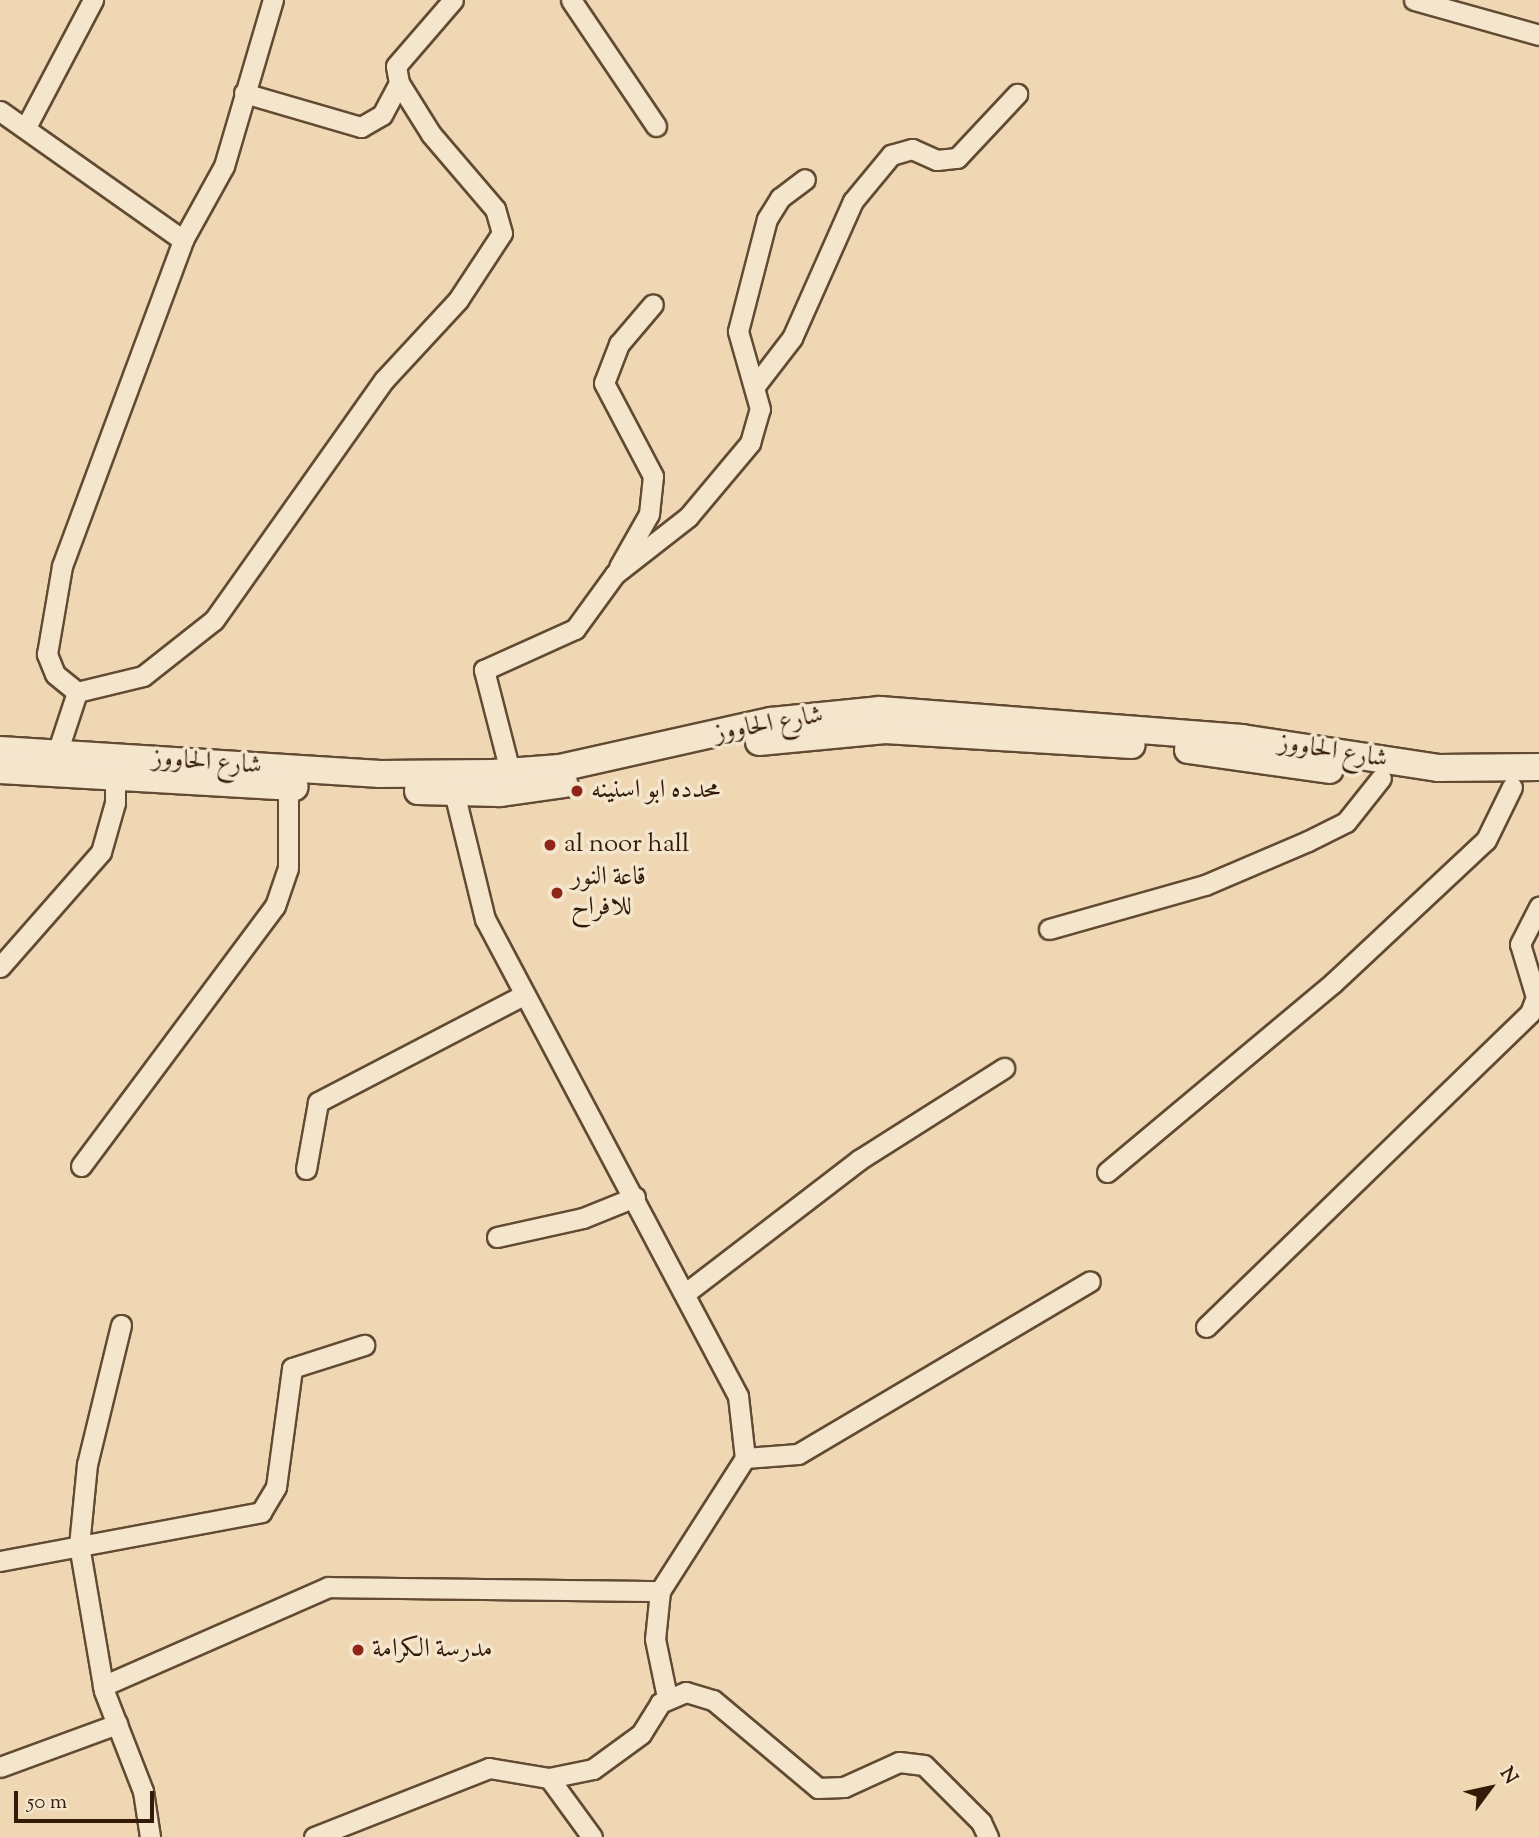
<!DOCTYPE html>
<meta charset="utf-8">
<style>
body{margin:0}
#map{position:relative;width:1539px;height:1837px;overflow:hidden;background:#eed7b2;font-family:"Sorts Mill Goudy",Amiri,serif}
div>[style]{position:absolute}
.roads{filter:drop-shadow(2px 0 #624a33) drop-shadow(-2px 0 #624a33) drop-shadow(0 2px #624a33) drop-shadow(0 -2px #624a33)}
.minor>*{height:19px;margin:-9.5px;padding:0 9.5px;transform-origin:9.5px;border-radius:9.5px;background:#f4e5cd}
.secondary>*{height:26px;margin:-13px;padding:0 13px;transform-origin:13px;border-radius:13px;background:#f4e5cd}
.dots>*{width:19px;height:19px;translate:-50% -50%;box-sizing:border-box;border:4px solid #f4e5cd;border-radius:50%}
span{translate:-50% -50%;white-space:nowrap;text-align:center;line-height:1.15;-webkit-text-stroke:7px #f4e5cd;paint-order:stroke}
.street-label{font-size:26px;color:#341b09}
.poi-label{font-size:26px;color:#341b09}
.left{translate:0 -50%;text-align:left}
.north{position:absolute;left:1455px;top:1753px;width:70px;height:70px;-webkit-text-stroke:5px #f4e5cd;paint-order:stroke;rotate:57deg;font-size:19px;font-weight:700;line-height:28px;text-align:center;color:#341b09}
.north::after{content:'';display:block;margin:auto;width:24px;height:32px;background:#341b09;clip-path:polygon(50% 0,100% 100%,50% 72%,0 100%)}
.scale{position:absolute;left:14px;top:1791px;width:140px;height:32px;box-sizing:border-box;border:4px solid #341b09;border-top:0;padding-left:9px;font-size:21px;line-height:24px;white-space:nowrap;color:#341b09;-webkit-text-stroke:5px #f4e5cd;paint-order:stroke}
</style>
<div id="map">
<div class="roads">
<div class="minor">
<i style="left:571px;top:0;width:152px;rotate:56deg"></i>
<i style="left:1414px;top:0;width:130px;rotate:15.6deg"></i>
<i style="left:244px;top:93px;width:122px;rotate:16.2deg"></i>
<i style="left:361px;top:127px;width:24px;rotate:-30deg"></i>
<i style="left:382px;top:115px;width:36px;rotate:-62deg"></i>
<i style="left:0;top:111px;width:224px;rotate:35.2deg"></i>
<i style="left:26px;top:127px;width:144px;rotate:-62.2deg"></i>
<i style="left:755px;top:386px;width:61px;rotate:-52.4deg"></i>
<i style="left:792px;top:338px;width:150px;rotate:-66deg"></i>
<i style="left:853px;top:201px;width:60px;rotate:-50.4deg"></i>
<i style="left:891px;top:155px;width:22px;rotate:-16deg"></i>
<i style="left:912px;top:149px;width:27px;rotate:24deg"></i>
<i style="left:937px;top:160px;width:20px;rotate:-6deg"></i>
<i style="left:957px;top:158px;width:88px;rotate:-46.8deg"></i>
<i style="left:619px;top:567px;width:61px;rotate:-60.5deg"></i>
<i style="left:649px;top:514px;width:38px;rotate:-84deg"></i>
<i style="left:653px;top:476px;width:105px;rotate:-117.8deg"></i>
<i style="left:604px;top:383px;width:42px;rotate:-69deg"></i>
<i style="left:619px;top:344px;width:52px;rotate:-49.6deg"></i>
<i style="left:77px;top:692px;width:28px;rotate:-141deg"></i>
<i style="left:55px;top:674px;width:22px;rotate:-112deg"></i>
<i style="left:47px;top:654px;width:89px;rotate:-80.3deg"></i>
<i style="left:62px;top:566px;width:348px;rotate:-69.6deg"></i>
<i style="left:183px;top:240px;width:85px;rotate:-61deg"></i>
<i style="left:224px;top:166px;width:173px;rotate:-73.6deg"></i>
<i style="left:57px;top:753px;width:64px;rotate:-71.8deg"></i>
<i style="left:77px;top:692px;width:68px;rotate:-13.6deg"></i>
<i style="left:143px;top:676px;width:90px;rotate:-38.3deg"></i>
<i style="left:214px;top:620px;width:294px;rotate:-54.7deg"></i>
<i style="left:384px;top:380px;width:109px;rotate:-47.2deg"></i>
<i style="left:458px;top:300px;width:80px;rotate:-56.7deg"></i>
<i style="left:502px;top:233px;width:25px;rotate:-106deg"></i>
<i style="left:495px;top:209px;width:99px;rotate:-130.5deg"></i>
<i style="left:431px;top:134px;width:60px;rotate:-122.1deg"></i>
<i style="left:399px;top:83px;width:17px;rotate:-100deg"></i>
<i style="left:396px;top:66px;width:87px;rotate:-49.2deg"></i>
<i style="left:513px;top:783px;width:117px;rotate:-104.4deg"></i>
<i style="left:484px;top:670px;width:100px;rotate:-24.3deg"></i>
<i style="left:575px;top:629px;width:68px;rotate:-54deg"></i>
<i style="left:615px;top:574px;width:93px;rotate:-38deg"></i>
<i style="left:688px;top:517px;width:97px;rotate:-50deg"></i>
<i style="left:750px;top:443px;width:35px;rotate:-74deg"></i>
<i style="left:760px;top:409px;width:81px;rotate:-105.8deg"></i>
<i style="left:738px;top:331px;width:116px;rotate:-75.5deg"></i>
<i style="left:767px;top:219px;width:25px;rotate:-58deg"></i>
<i style="left:780px;top:198px;width:31px;rotate:-37deg"></i>
<i style="left:454px;top:792px;width:131px;rotate:76.3deg"></i>
<i style="left:485px;top:919px;width:540px;rotate:62.06deg"></i>
<i style="left:738px;top:1396px;width:62px;rotate:83.6deg"></i>
<i style="left:745px;top:1458px;width:158px;rotate:122.6deg"></i>
<i style="left:660px;top:1591px;width:48px;rotate:95.9deg"></i>
<i style="left:655px;top:1639px;width:59px;rotate:78.3deg"></i>
<i style="left:1049px;top:929px;width:162px;rotate:-15.8deg"></i>
<i style="left:1205px;top:885px;width:112px;rotate:-23.1deg"></i>
<i style="left:1308px;top:841px;width:42px;rotate:-26.6deg"></i>
<i style="left:1346px;top:822px;width:56px;rotate:-51.5deg"></i>
<i style="left:0;top:967px;width:153px;rotate:-48.7deg"></i>
<i style="left:101px;top:852px;width:51px;rotate:-74.1deg"></i>
<i style="left:115px;top:803px;width:26px;rotate:-90deg"></i>
<i style="left:81px;top:1166px;width:324px;rotate:-53.3deg"></i>
<i style="left:275px;top:906px;width:40px;rotate:-71.1deg"></i>
<i style="left:288px;top:868px;width:82px;rotate:-90deg"></i>
<i style="left:306px;top:1169px;width:68px;rotate:-79.8deg"></i>
<i style="left:318px;top:1102px;width:230px;rotate:-27.5deg"></i>
<i style="left:1107px;top:1172px;width:295px;rotate:-39.9deg"></i>
<i style="left:1333px;top:983px;width:209px;rotate:-43.1deg"></i>
<i style="left:1486px;top:840px;width:59px;rotate:-63.9deg"></i>
<i style="left:497px;top:1237px;width:88px;rotate:-12.5deg"></i>
<i style="left:583px;top:1218px;width:56px;rotate:-22deg"></i>
<i style="left:687px;top:1292px;width:217px;rotate:-37.5deg"></i>
<i style="left:859px;top:1160px;width:172px;rotate:-32.4deg"></i>
<i style="left:121px;top:1325px;width:143px;rotate:103.7deg"></i>
<i style="left:87px;top:1464px;width:81px;rotate:95.6deg"></i>
<i style="left:79px;top:1545px;width:148px;rotate:80.3deg"></i>
<i style="left:104px;top:1691px;width:107px;rotate:68.7deg"></i>
<i style="left:143px;top:1791px;width:47px;rotate:81.3deg"></i>
<i style="left:1206px;top:1327px;width:451px;rotate:-44.1deg"></i>
<i style="left:1530px;top:1013px;width:17px;rotate:-69deg"></i>
<i style="left:1536px;top:997px;width:55px;rotate:-106.8deg"></i>
<i style="left:1520px;top:944px;width:42px;rotate:-62.8deg"></i>
<i style="left:745px;top:1458px;width:53px;rotate:-4.3deg"></i>
<i style="left:798px;top:1454px;width:339px;rotate:-30.6deg"></i>
<i style="left:0;top:1561px;width:266px;rotate:-10.6deg"></i>
<i style="left:261px;top:1512px;width:29px;rotate:-59deg"></i>
<i style="left:276px;top:1487px;width:120px;rotate:-82.3deg"></i>
<i style="left:292px;top:1368px;width:76px;rotate:-17.7deg"></i>
<i style="left:103px;top:1686px;width:246px;rotate:-23.7deg"></i>
<i style="left:328px;top:1587px;width:332px;rotate:0.7deg"></i>
<i style="left:0;top:1767px;width:125px;rotate:-20.2deg"></i>
<i style="left:549px;top:1778px;width:73px;rotate:53.9deg"></i>
<i style="left:314px;top:1837px;width:188px;rotate:-21.5deg"></i>
<i style="left:489px;top:1768px;width:61px;rotate:9.5deg"></i>
<i style="left:549px;top:1778px;width:45px;rotate:-11.6deg"></i>
<i style="left:593px;top:1769px;width:59px;rotate:-36.1deg"></i>
<i style="left:641px;top:1734px;width:36px;rotate:-58deg"></i>
<i style="left:660px;top:1703px;width:28px;rotate:-23deg"></i>
<i style="left:686px;top:1692px;width:28px;rotate:17deg"></i>
<i style="left:713px;top:1700px;width:137px;rotate:40deg"></i>
<i style="left:818px;top:1788px;width:26px;rotate:-2deg"></i>
<i style="left:844px;top:1787px;width:60px;rotate:-24.4deg"></i>
<i style="left:899px;top:1762px;width:25px;rotate:7deg"></i>
<i style="left:924px;top:1765px;width:81px;rotate:45deg"></i>
<i style="left:981px;top:1822px;width:17px;rotate:65deg"></i>
</div>
<div class="secondary">
<i style="left:759px;top:742px;width:127px;rotate:-5.4deg"></i>
<i style="left:885px;top:730px;width:247px;rotate:3.5deg"></i>
<i style="left:0;top:750px;width:381px;rotate:3.6deg"></i>
<i style="left:380px;top:774px;width:113px;rotate:-0.5deg"></i>
<i style="left:493px;top:773px;width:67px;rotate:-4.3deg"></i>
<i style="left:560px;top:768px;width:216px;rotate:-12.6deg"></i>
<i style="left:771px;top:721px;width:110px;rotate:-5.8deg"></i>
<i style="left:880px;top:710px;width:363px;rotate:4.4deg"></i>
<i style="left:1242px;top:738px;width:198px;rotate:8.7deg"></i>
<i style="left:1438px;top:768px;width:101px;rotate:-0.6deg"></i>
<i style="left:1188px;top:750px;width:143px;rotate:8deg"></i>
<i style="left:0;top:770px;width:295px;rotate:3.3deg"></i>
<i style="left:418px;top:791px;width:82px;rotate:1.4deg"></i>
<i style="left:500px;top:793px;width:65px;rotate:-8deg"></i>
</div>
</div>
<div class="dots">
<i style="left:577px;top:791px;background:#8f2418"></i>
<i style="left:550px;top:845px;background:#8f2418"></i>
<i style="left:557px;top:893px;background:#8f2418"></i>
<i style="left:358px;top:1650px;background:#8f2418"></i>
</div>
<div class="street-label">
<span style="left:769px;top:725px;rotate:-10deg">شارع الحاووز</span>
<span style="left:1333px;top:752px;rotate:9deg">شارع الحاووز</span>
<span style="left:207px;top:763px;rotate:4deg">شارع الحاووز</span>
</div>
<div class="poi-label">
<span class="left" style="left:591px;top:791px">محدده ابو اسنينه</span>
<span class="left" style="left:564px;top:845px">al noor hall</span>
<span class="left" style="left:571px;top:893px">قاعة النور<br>للافراح</span>
<span class="left" style="left:372px;top:1650px">مدرسة الكرامة</span>
</div>
<div class="north">N</div>
<div class="scale">50 m</div>
</div>
